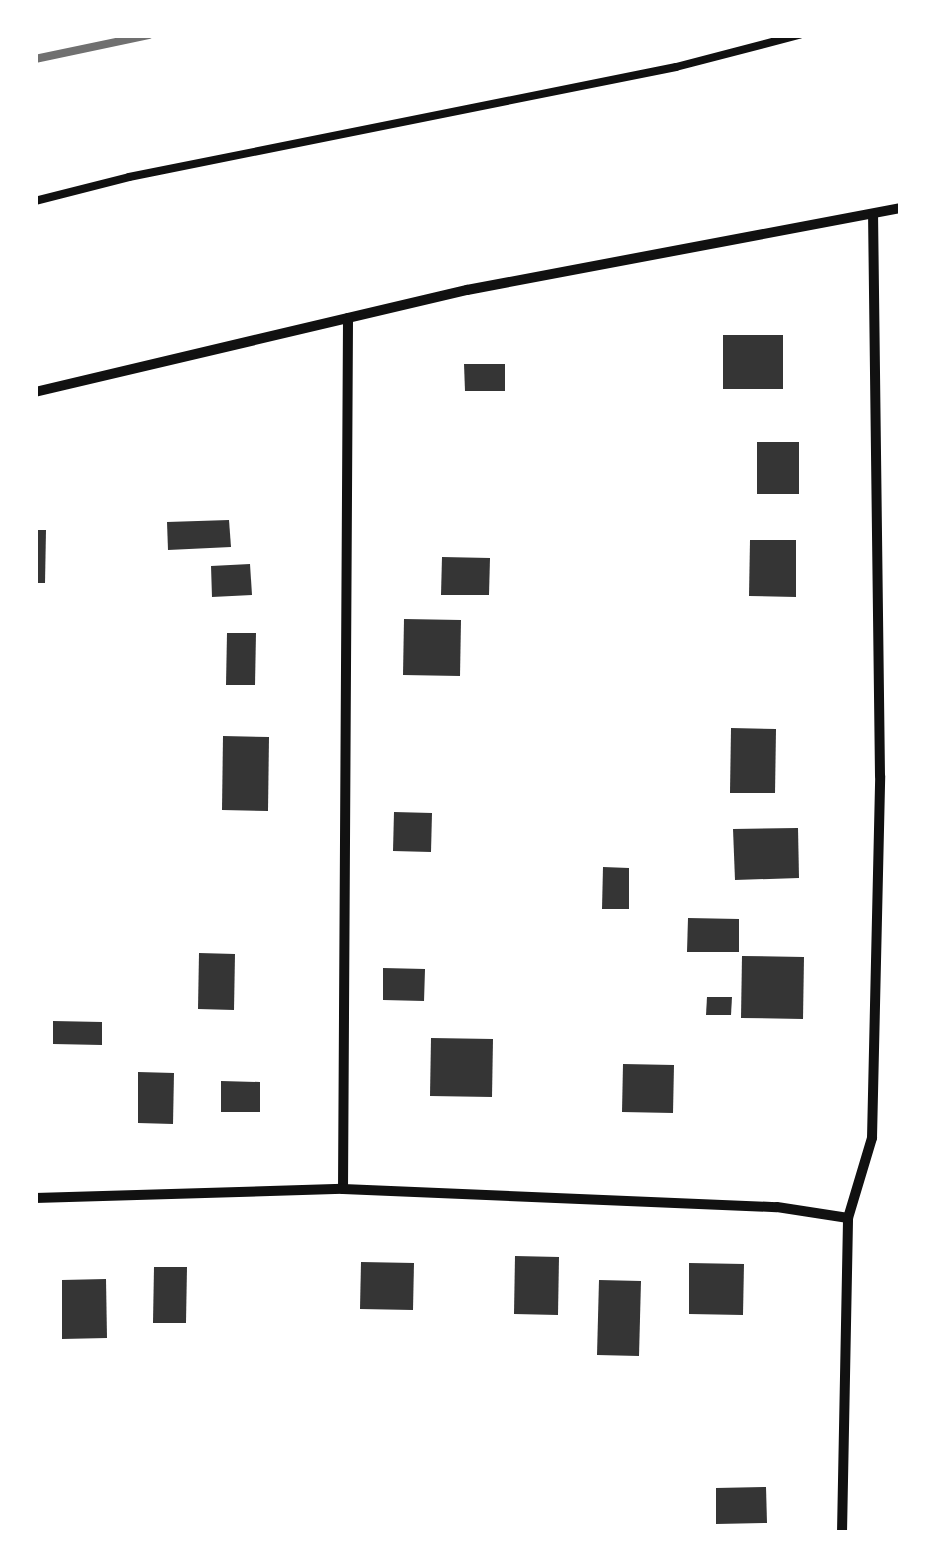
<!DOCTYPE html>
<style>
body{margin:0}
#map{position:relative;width:936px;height:1568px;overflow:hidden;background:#fff;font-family:"Golos Text",sans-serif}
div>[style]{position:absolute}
.building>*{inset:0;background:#353535}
.service>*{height:8px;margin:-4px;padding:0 4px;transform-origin:4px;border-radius:4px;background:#111}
.minor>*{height:10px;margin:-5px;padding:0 5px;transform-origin:5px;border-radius:5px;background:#111}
.rail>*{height:8px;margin:-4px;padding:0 4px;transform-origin:4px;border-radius:4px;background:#707070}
span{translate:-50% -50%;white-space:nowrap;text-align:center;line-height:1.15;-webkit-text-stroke:10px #fff;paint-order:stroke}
.frame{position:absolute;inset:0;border:38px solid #fff;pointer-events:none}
</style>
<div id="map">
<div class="building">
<i style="clip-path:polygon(723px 335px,783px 335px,783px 389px,723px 389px)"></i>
<i style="clip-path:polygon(464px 364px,505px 364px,505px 391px,465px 391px)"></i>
<i style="clip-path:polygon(757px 442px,799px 442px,799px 494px,757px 494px)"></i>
<i style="clip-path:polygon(229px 520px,231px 547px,168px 550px,167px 522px)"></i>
<i style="clip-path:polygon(35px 530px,46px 530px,45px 583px,35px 583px)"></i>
<i style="clip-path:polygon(750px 540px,796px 540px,796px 597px,749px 596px)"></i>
<i style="clip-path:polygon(442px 557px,490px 558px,489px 595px,441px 595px)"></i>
<i style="clip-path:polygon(250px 564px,252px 595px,212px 597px,211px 566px)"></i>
<i style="clip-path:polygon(404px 619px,461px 620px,460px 676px,403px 675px)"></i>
<i style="clip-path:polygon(227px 633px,256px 633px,255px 685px,226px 685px)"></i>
<i style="clip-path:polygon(731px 728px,776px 729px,775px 793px,730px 793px)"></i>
<i style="clip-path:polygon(223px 736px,269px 737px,268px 811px,222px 810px)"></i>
<i style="clip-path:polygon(394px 812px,432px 813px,431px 852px,393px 851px)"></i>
<i style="clip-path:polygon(798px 828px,799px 878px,735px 880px,733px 829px)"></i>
<i style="clip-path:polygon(603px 867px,629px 868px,629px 909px,602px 909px)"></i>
<i style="clip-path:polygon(688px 918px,739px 919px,739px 952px,687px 952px)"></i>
<i style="clip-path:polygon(199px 953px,235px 954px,234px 1010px,198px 1009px)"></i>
<i style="clip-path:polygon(742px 956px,804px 957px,803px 1019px,741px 1018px)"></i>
<i style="clip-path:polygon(383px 968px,425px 969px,424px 1001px,383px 1000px)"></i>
<i style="clip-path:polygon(707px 997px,732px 997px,731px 1015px,706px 1015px)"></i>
<i style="clip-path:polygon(53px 1021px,102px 1022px,102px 1045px,53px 1044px)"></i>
<i style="clip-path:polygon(431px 1038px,493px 1039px,492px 1097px,430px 1096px)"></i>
<i style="clip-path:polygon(623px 1064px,674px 1065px,673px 1113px,622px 1112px)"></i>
<i style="clip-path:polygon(138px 1072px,174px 1073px,173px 1124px,138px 1123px)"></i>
<i style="clip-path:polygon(221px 1081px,260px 1082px,260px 1112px,221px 1112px)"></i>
<i style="clip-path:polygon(515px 1256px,559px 1257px,558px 1315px,514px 1314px)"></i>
<i style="clip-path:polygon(361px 1262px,414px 1263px,413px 1310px,360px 1309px)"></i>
<i style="clip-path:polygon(689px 1263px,744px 1264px,743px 1315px,689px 1314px)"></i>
<i style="clip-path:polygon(154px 1267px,187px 1267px,186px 1323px,153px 1323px)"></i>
<i style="clip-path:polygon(106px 1279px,107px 1338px,62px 1339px,62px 1280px)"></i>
<i style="clip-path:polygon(599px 1280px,641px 1281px,639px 1356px,597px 1355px)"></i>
<i style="clip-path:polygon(766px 1487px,767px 1523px,716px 1524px,716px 1488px)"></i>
</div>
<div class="service">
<i style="left:35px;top:201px;width:97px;rotate:-14.3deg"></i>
<i style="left:129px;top:177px;width:558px;rotate:-11.37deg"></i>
<i style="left:676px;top:67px;width:127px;rotate:-14.6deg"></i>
</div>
<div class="minor">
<i style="left:35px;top:392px;width:444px;rotate:-13.3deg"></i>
<i style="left:467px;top:290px;width:442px;rotate:-10.7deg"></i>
<i style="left:343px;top:1189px;width:871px;rotate:-89.67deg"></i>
<i style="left:35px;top:1198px;width:308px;rotate:-1.7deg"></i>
<i style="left:343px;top:1189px;width:434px;rotate:2.4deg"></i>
<i style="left:777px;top:1207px;width:72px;rotate:8.8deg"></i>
<i style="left:842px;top:1533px;width:315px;rotate:-88.9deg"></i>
<i style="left:848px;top:1218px;width:84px;rotate:-73.3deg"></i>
<i style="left:872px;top:1138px;width:362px;rotate:-88.7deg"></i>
<i style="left:880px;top:776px;width:561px;rotate:-90.71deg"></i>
</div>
<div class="rail">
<i style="left:35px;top:59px;width:116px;rotate:-11.9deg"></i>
</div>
<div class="frame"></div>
</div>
